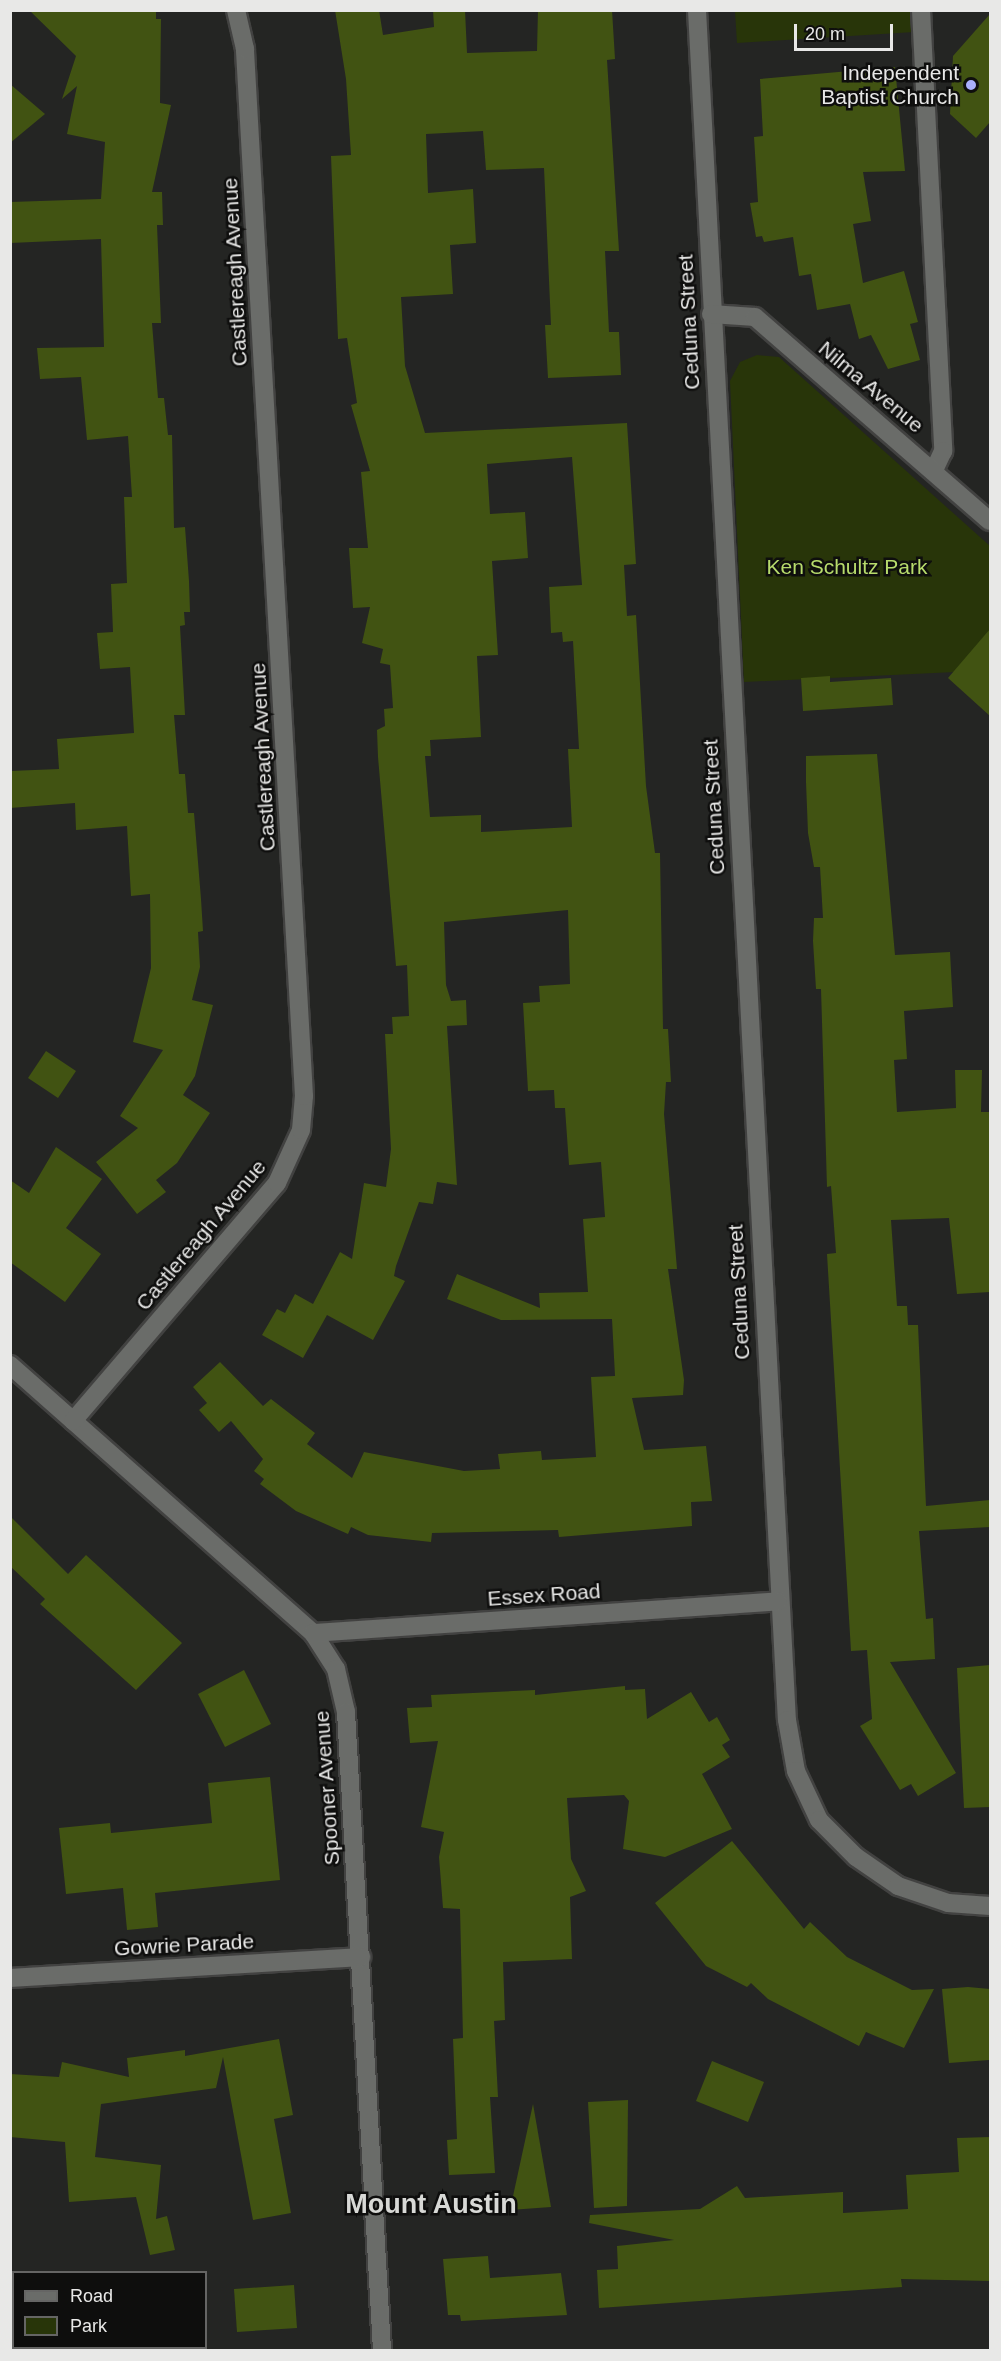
<!DOCTYPE html>
<style>
body{margin:0}
#map{position:relative;width:1001px;height:2361px;overflow:hidden;background:#242523;font-family:Arial,sans-serif}
div>[style]{position:absolute}
.green>*{inset:0;background:#283509}
.building>*{inset:0;background:#415312}
.roads{filter:drop-shadow(2px 0 #424241) drop-shadow(-2px 0 #424241) drop-shadow(0 2px #424241) drop-shadow(0 -2px #424241)}
.minor>*{height:18px;margin:-9px;padding:0 9px;transform-origin:9px;border-radius:9px;background:#6a6c69}
.dots>*{width:16px;height:16px;translate:-50% -50%;box-sizing:border-box;border:3px solid #0e0e0d;border-radius:50%}
span{translate:-50% -50%;white-space:nowrap;text-align:center;line-height:1.15;-webkit-text-stroke:5px #0e0e0d;paint-order:stroke}
.poi-label{font-size:21px;color:#e8e8e7}
.right{translate:-100% -50%;text-align:right}
.street-label{font-size:21px;color:#e8e8e7}
.park-label{font-size:21px;color:#b7db6c}
.district-label{font-size:27px;color:#d8d9d6;font-weight:700}
.frame{position:absolute;inset:0;border:12px solid #e8e8e7;pointer-events:none}
.legend{position:absolute;left:12px;top:2271px;width:195px;height:78px;box-sizing:border-box;background:#0e0e0d;border:2px solid #656564;margin:0;padding:8px 10px;list-style:none;font-size:18px;color:#e8e8e7}
.legend li{display:flex;align-items:center;gap:12px;height:30px}
.legend b{width:30px;border:2px solid #656564}
.scale{position:absolute;left:794px;top:24px;width:99px;height:27px;box-sizing:border-box;border:3px solid #e8e8e7;border-top:0;padding-left:8px;font-size:18px;line-height:21px;white-space:nowrap;color:#e8e8e7;-webkit-text-stroke:4px #0e0e0d;paint-order:stroke}
</style>
<div id="map">
<div class="green">
<i style="clip-path:polygon(735px 11px,912px 11px,914px 32px,737px 43px)"></i>
<i style="clip-path:polygon(757px 355px,779px 357px,990px 546px,990px 630px,955px 672px,744px 682px,730px 381px,740px 362px)"></i>
</div>
<div class="building">
<i style="clip-path:polygon(29px 10px,156px 10px,156px 19px,161px 19px,160px 103px,171px 105px,152px 192px,162px 192px,163px 225px,157px 225px,161px 323px,152px 323px,158px 398px,164px 398px,168px 435px,172px 435px,174px 528px,185px 527px,189px 581px,190px 612px,184px 612px,185px 625px,180px 626px,185px 715px,174px 715px,179px 774px,185px 774px,188px 813px,194px 813px,201px 899px,203px 931px,198px 932px,200px 967px,192px 1000px,213px 1005px,195px 1076px,183px 1095px,210px 1113px,177px 1163px,156px 1180px,166px 1192px,137px 1214px,96px 1162px,138px 1128px,120px 1116px,163px 1050px,133px 1042px,151px 968px,150px 894px,131px 896px,127px 826px,76px 830px,75px 803px,10px 808px,10px 771px,59px 769px,57px 739px,134px 733px,130px 667px,100px 669px,97px 633px,113px 632px,111px 584px,127px 583px,124px 497px,132px 497px,128px 436px,87px 440px,81px 377px,40px 379px,37px 348px,104px 347px,101px 239px,10px 243px,10px 202px,101px 199px,105px 142px,67px 134px,77px 86px,62px 99px,76px 56px)"></i>
<i style="clip-path:polygon(evenodd,335px 10px,379px 10px,383px 35px,434px 27px,433px 10px,465px 10px,467px 53px,537px 51px,538px 10px,612px 10px,615px 59px,607px 60px,619px 251px,605px 251px,609px 332px,619px 332px,621px 375px,548px 378px,545px 325px,551px 325px,544px 168px,486px 170px,483px 131px,426px 134px,428px 193px,473px 189px,476px 243px,450px 245px,453px 294px,401px 297px,405px 366px,425px 433px,627px 423px,636px 564px,624px 565px,627px 616px,636px 615px,646px 786px,655px 853px,660px 853px,663px 1029px,668px 1029px,671px 1082px,666px 1082px,664px 1114px,677px 1269px,668px 1269px,684px 1380px,683px 1395px,632px 1398px,644px 1450px,706px 1446px,712px 1501px,691px 1502px,692px 1526px,559px 1537px,558px 1530px,432px 1533px,431px 1542px,368px 1535px,351px 1527px,348px 1534px,296px 1511px,260px 1484px,264px 1479px,254px 1471px,263px 1459px,231px 1421px,219px 1432px,199px 1410px,207px 1403px,193px 1387px,220px 1362px,263px 1406px,271px 1399px,315px 1433px,307px 1444px,352px 1478px,364px 1452px,464px 1471px,500px 1469px,498px 1454px,541px 1451px,542px 1460px,596px 1457px,591px 1377px,615px 1376px,612px 1319px,501px 1320px,447px 1299px,457px 1274px,540px 1308px,539px 1293px,588px 1292px,583px 1219px,605px 1217px,601px 1162px,569px 1165px,565px 1108px,555px 1108px,554px 1090px,528px 1091px,523px 1003px,540px 1002px,539px 986px,570px 984px,568px 910px,444px 922px,446px 985px,451px 1001px,466px 1000px,467px 1025px,447px 1026px,457px 1185px,437px 1182px,433px 1204px,419px 1202px,396px 1266px,394px 1276px,405px 1281px,373px 1340px,327px 1315px,303px 1358px,262px 1335px,277px 1309px,285px 1313px,295px 1294px,313px 1304px,340px 1252px,352px 1259px,364px 1183px,386px 1187px,391px 1149px,385px 1034px,393px 1034px,392px 1017px,409px 1016px,407px 965px,396px 966px,378px 757px,377px 730px,385px 726px,384px 709px,393px 708px,390px 665px,380px 663px,383px 649px,362px 643px,370px 607px,353px 608px,349px 548px,368px 548px,361px 472px,370px 471px,351px 405px,357px 403px,347px 338px,338px 339px,331px 156px,351px 155px,346px 79px,335px 10px,572px 457px,582px 585px,549px 587px,551px 633px,562px 632px,563px 642px,573px 641px,579px 749px,568px 749px,572px 827px,481px 832px,481px 815px,430px 817px,425px 756px,431px 756px,430px 740px,481px 737px,477px 656px,498px 655px,492px 561px,528px 558px,525px 512px,490px 514px,487px 464px,572px 457px)"></i>
<i style="clip-path:polygon(990px 14px,990px 122px,976px 138px,950px 114px,953px 56px)"></i>
<i style="clip-path:polygon(895px 67px,905px 171px,863px 172px,871px 221px,853px 224px,863px 283px,904px 271px,918px 322px,910px 324px,920px 360px,888px 369px,871px 335px,859px 339px,850px 304px,817px 310px,811px 274px,799px 276px,793px 237px,764px 242px,762px 236px,756px 237px,750px 203px,758px 202px,754px 137px,763px 136px,760px 79px)"></i>
<i style="clip-path:polygon(10px 84px,45px 114px,10px 143px)"></i>
<i style="clip-path:polygon(990px 629px,990px 716px,948px 678px)"></i>
<i style="clip-path:polygon(830px 676px,830px 682px,891px 678px,893px 705px,803px 711px,801px 678px)"></i>
<i style="clip-path:polygon(877px 754px,895px 955px,950px 952px,953px 1007px,904px 1011px,907px 1059px,894px 1060px,897px 1112px,956px 1108px,955px 1070px,982px 1070px,981px 1112px,990px 1112px,990px 1292px,957px 1294px,949px 1218px,891px 1220px,897px 1306px,907px 1306px,908px 1325px,918px 1325px,926px 1506px,990px 1500px,990px 1527px,919px 1531px,926px 1619px,933px 1618px,935px 1659px,890px 1662px,956px 1773px,918px 1796px,911px 1784px,900px 1790px,860px 1726px,872px 1719px,867px 1650px,851px 1651px,827px 1254px,836px 1253px,831px 1186px,827px 1187px,821px 989px,816px 989px,813px 941px,814px 918px,823px 918px,820px 867px,814px 867px,808px 833px,806px 782px,806px 756px)"></i>
<i style="clip-path:polygon(46px 1051px,76px 1071px,58px 1098px,28px 1078px)"></i>
<i style="clip-path:polygon(56px 1147px,102px 1179px,66px 1228px,101px 1254px,65px 1302px,10px 1262px,10px 1180px,29px 1193px)"></i>
<i style="clip-path:polygon(10px 1516px,68px 1574px,86px 1555px,182px 1643px,136px 1690px,40px 1604px,45px 1599px,10px 1566px)"></i>
<i style="clip-path:polygon(990px 1665px,990px 1807px,964px 1808px,957px 1668px)"></i>
<i style="clip-path:polygon(244px 1670px,271px 1724px,225px 1747px,198px 1694px)"></i>
<i style="clip-path:polygon(625px 1686px,625px 1690px,645px 1689px,647px 1719px,691px 1692px,709px 1722px,717px 1717px,730px 1740px,722px 1745px,730px 1757px,702px 1774px,732px 1829px,665px 1857px,623px 1849px,629px 1801px,624px 1795px,567px 1798px,571px 1859px,586px 1891px,570px 1897px,572px 1959px,503px 1962px,505px 2020px,494px 2021px,498px 2097px,490px 2097px,495px 2173px,449px 2175px,447px 2140px,457px 2139px,453px 2039px,463px 2038px,460px 1909px,443px 1908px,439px 1857px,444px 1832px,421px 1827px,438px 1741px,410px 1743px,407px 1708px,432px 1707px,431px 1695px,535px 1690px,535px 1695px)"></i>
<i style="clip-path:polygon(270px 1777px,280px 1880px,155px 1893px,158px 1927px,127px 1930px,123px 1888px,66px 1894px,59px 1828px,110px 1823px,111px 1833px,212px 1823px,208px 1783px)"></i>
<i style="clip-path:polygon(732px 1841px,804px 1929px,810px 1922px,847px 1957px,912px 1990px,934px 1989px,904px 2048px,866px 2032px,859px 2046px,768px 1999px,751px 1983px,747px 1987px,706px 1966px,655px 1903px)"></i>
<i style="clip-path:polygon(968px 1987px,990px 1989px,989px 2060px,949px 2063px,942px 1989px)"></i>
<i style="clip-path:polygon(279px 2039px,293px 2115px,274px 2119px,291px 2213px,253px 2220px,223px 2057px,216px 2088px,101px 2104px,95px 2157px,161px 2165px,156px 2219px,167px 2216px,175px 2250px,150px 2255px,136px 2197px,69px 2202px,65px 2142px,10px 2137px,10px 2074px,59px 2077px,62px 2062px,129px 2077px,127px 2058px,185px 2050px,185px 2056px)"></i>
<i style="clip-path:polygon(712px 2061px,764px 2082px,748px 2122px,696px 2101px)"></i>
<i style="clip-path:polygon(628px 2100px,627px 2206px,594px 2208px,588px 2102px)"></i>
<i style="clip-path:polygon(533px 2104px,551px 2207px,510px 2210px)"></i>
<i style="clip-path:polygon(990px 2137px,990px 2281px,901px 2279px,902px 2287px,599px 2308px,597px 2270px,618px 2269px,617px 2246px,674px 2240px,589px 2223px,590px 2215px,700px 2209px,737px 2186px,745px 2198px,843px 2192px,843px 2213px,908px 2209px,906px 2175px,959px 2172px,957px 2138px)"></i>
<i style="clip-path:polygon(488px 2256px,490px 2278px,561px 2273px,567px 2315px,461px 2321px,460px 2315px,448px 2315px,443px 2259px)"></i>
<i style="clip-path:polygon(294px 2285px,297px 2328px,237px 2332px,234px 2289px)"></i>
</div>
<div class="roads">
<div class="minor">
<i style="left:697px;top:10px;width:1712px;rotate:86.99deg"></i>
<i style="left:787px;top:1720px;width:52px;rotate:80deg"></i>
<i style="left:796px;top:1771px;width:54px;rotate:64.9deg"></i>
<i style="left:819px;top:1820px;width:52px;rotate:45deg"></i>
<i style="left:856px;top:1857px;width:51px;rotate:34.6deg"></i>
<i style="left:898px;top:1886px;width:53px;rotate:18.8deg"></i>
<i style="left:948px;top:1903px;width:42px;rotate:4.1deg"></i>
<i style="left:921px;top:10px;width:442px;rotate:87.1deg"></i>
<i style="left:943px;top:451px;width:21px;rotate:115deg"></i>
<i style="left:711px;top:314px;width:44px;rotate:3.9deg"></i>
<i style="left:755px;top:317px;width:311px;rotate:41deg"></i>
<i style="left:10px;top:1365px;width:405px;rotate:41.5deg"></i>
<i style="left:313px;top:1633px;width:43px;rotate:57.4deg"></i>
<i style="left:336px;top:1669px;width:44px;rotate:76.9deg"></i>
<i style="left:346px;top:1712px;width:639px;rotate:86.77deg"></i>
<i style="left:73px;top:1421px;width:313px;rotate:-49.4deg"></i>
<i style="left:277px;top:1183px;width:58px;rotate:-65.6deg"></i>
<i style="left:301px;top:1130px;width:34px;rotate:-85deg"></i>
<i style="left:304px;top:1096px;width:1049px;rotate:-93.23deg"></i>
<i style="left:245px;top:49px;width:40px;rotate:-103deg"></i>
<i style="left:313px;top:1633px;width:466px;rotate:-3.9deg"></i>
<i style="left:10px;top:1978px;width:352px;rotate:-3.4deg"></i>
</div>
</div>
<div class="dots">
<i style="left:971px;top:85px;background:#aab0fc"></i>
</div>
<div class="poi-label">
<span class="right" style="left:959px;top:85px">Independent<br>Baptist Church</span>
</div>
<div class="street-label">
<span style="left:235px;top:272px;rotate:-93deg">Castlereagh Avenue</span>
<span style="left:689px;top:322px;rotate:-93deg">Ceduna Street</span>
<span style="left:871px;top:387px;rotate:40deg">Nilma Avenue</span>
<span style="left:263px;top:757px;rotate:-93deg">Castlereagh Avenue</span>
<span style="left:714px;top:807px;rotate:-93deg">Ceduna Street</span>
<span style="left:201px;top:1235px;rotate:-50deg">Castlereagh Avenue</span>
<span style="left:739px;top:1292px;rotate:-93deg">Ceduna Street</span>
<span style="left:544px;top:1595px;rotate:-4deg">Essex Road</span>
<span style="left:327px;top:1788px;rotate:-94deg">Spooner Avenue</span>
<span style="left:184px;top:1945px;rotate:-3deg">Gowrie Parade</span>
</div>
<div class="park-label">
<span style="left:847px;top:567px">Ken Schultz Park</span>
</div>
<div class="district-label">
<span style="left:431px;top:2205px">Mount Austin</span>
</div>
<div class="frame"></div>
<ul class="legend">
<li><b style="height:8px;background:#6a6c69"></b>Road</li>
<li><b style="height:16px;background:#283509"></b>Park</li>
</ul>
<div class="scale">20 m</div>
</div>
